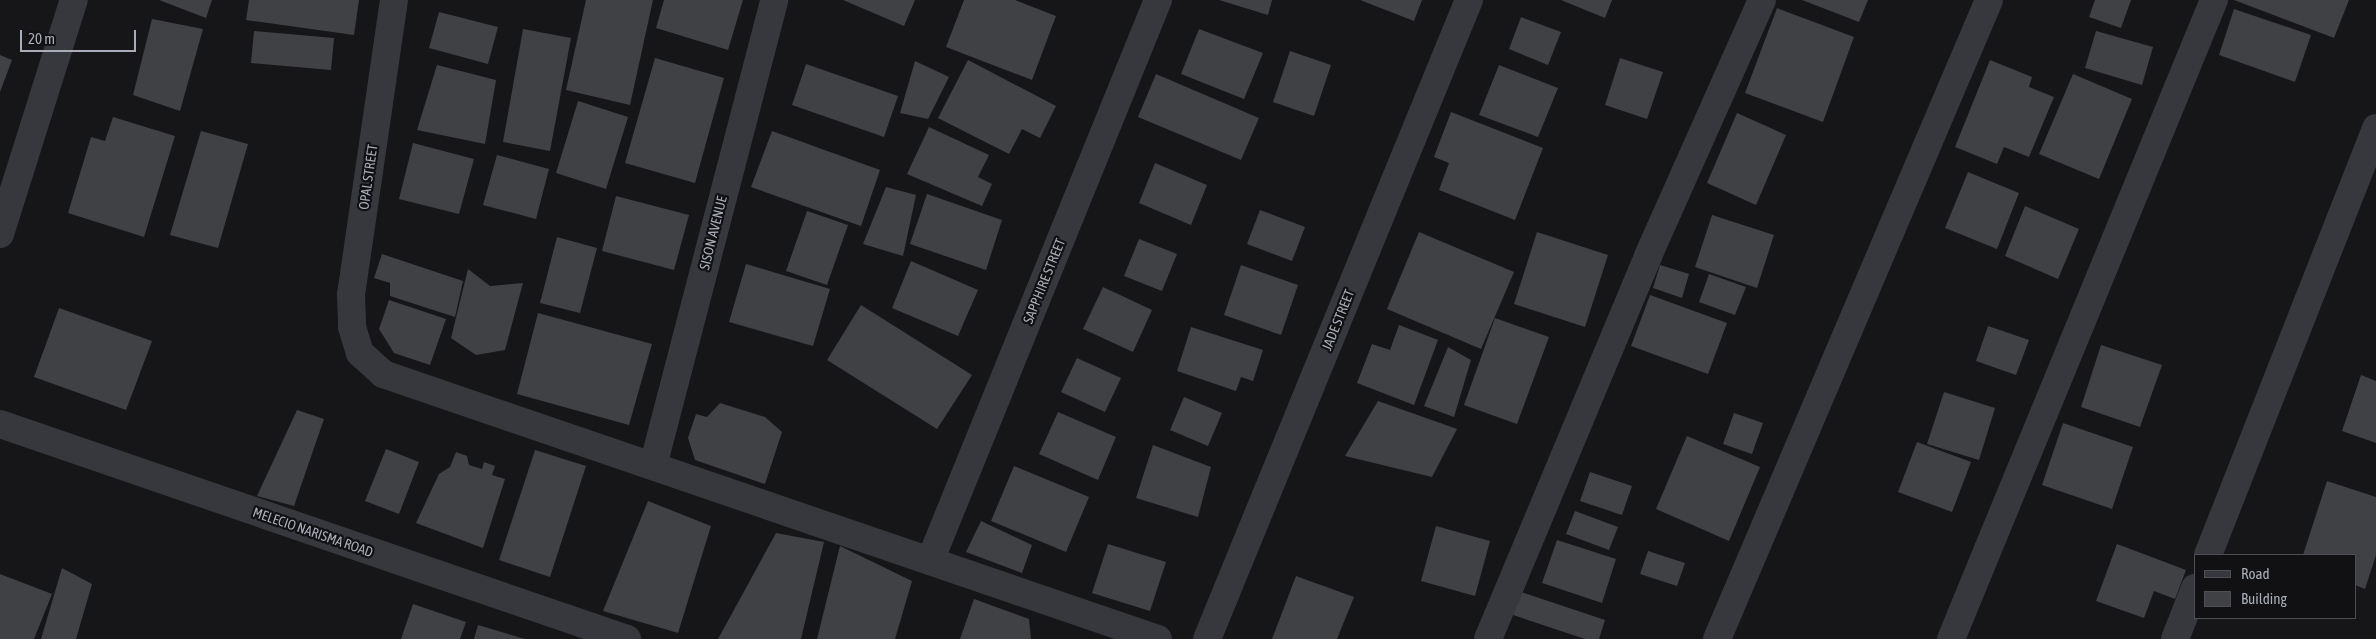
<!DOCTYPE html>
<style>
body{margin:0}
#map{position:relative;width:2376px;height:639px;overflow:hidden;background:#161618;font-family:"Asap Condensed",sans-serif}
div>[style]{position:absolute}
.building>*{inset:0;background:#404145}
.minor>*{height:28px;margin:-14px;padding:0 14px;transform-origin:14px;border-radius:14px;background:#37383d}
span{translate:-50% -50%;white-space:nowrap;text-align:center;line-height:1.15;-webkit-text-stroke:4.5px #111113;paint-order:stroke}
.street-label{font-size:14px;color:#a8adb8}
.legend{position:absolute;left:2194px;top:554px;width:162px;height:65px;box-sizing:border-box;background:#111113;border:1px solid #4d4f55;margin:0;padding:6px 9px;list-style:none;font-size:15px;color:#a8adb8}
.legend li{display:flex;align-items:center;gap:10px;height:25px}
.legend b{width:25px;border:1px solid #4d4f55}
.scale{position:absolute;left:20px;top:30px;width:116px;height:22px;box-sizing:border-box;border:2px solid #a8adb8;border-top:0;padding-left:6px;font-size:15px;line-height:18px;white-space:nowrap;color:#a8adb8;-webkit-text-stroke:4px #111113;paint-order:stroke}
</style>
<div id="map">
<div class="building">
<i style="clip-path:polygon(159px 0,212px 0,206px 18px)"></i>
<i style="clip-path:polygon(249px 0,359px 0,354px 35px,246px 20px)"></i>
<i style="clip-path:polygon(586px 0,653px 0,630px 105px,566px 90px)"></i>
<i style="clip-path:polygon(664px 0,743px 0,728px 50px,656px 28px)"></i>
<i style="clip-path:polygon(843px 0,915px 0,904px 26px)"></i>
<i style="clip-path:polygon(964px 0,1015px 0,1056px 16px,1032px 80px,946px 47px)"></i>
<i style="clip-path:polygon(1219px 0,1272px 0,1268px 15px)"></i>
<i style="clip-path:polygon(1360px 0,1422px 0,1414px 21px)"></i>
<i style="clip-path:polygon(1561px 0,1612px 0,1605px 18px)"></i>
<i style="clip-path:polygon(1802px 0,1868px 0,1859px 22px)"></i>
<i style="clip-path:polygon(2095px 0,2131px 0,2121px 28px,2089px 17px)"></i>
<i style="clip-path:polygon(2234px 0,2349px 0,2334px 38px)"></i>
<i style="clip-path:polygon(1777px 8px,1854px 37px,1823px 122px,1745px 93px)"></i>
<i style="clip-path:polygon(2234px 9px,2311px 35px,2295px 82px,2219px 55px)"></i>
<i style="clip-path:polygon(439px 12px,498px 27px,488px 64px,429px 48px)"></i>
<i style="clip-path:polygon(1521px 17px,1561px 32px,1548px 65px,1509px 49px)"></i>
<i style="clip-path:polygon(152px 19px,203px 29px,180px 111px,133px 95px)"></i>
<i style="clip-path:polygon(523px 29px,571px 38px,550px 151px,503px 142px)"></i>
<i style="clip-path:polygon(1199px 29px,1263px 53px,1244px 99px,1181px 74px)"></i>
<i style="clip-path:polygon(254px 31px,334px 38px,331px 70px,251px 63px)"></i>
<i style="clip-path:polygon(2096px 31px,2153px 47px,2142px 85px,2085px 68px)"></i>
<i style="clip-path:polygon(1290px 51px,1331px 65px,1314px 116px,1273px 102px)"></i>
<i style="clip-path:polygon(0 55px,12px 60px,0 92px)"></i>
<i style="clip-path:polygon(655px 58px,724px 78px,695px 183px,625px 163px)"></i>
<i style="clip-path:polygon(1620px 58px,1663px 72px,1647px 119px,1605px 105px)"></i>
<i style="clip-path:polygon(968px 60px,1056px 106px,1040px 138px,1022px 129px,1009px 154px,938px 118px)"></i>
<i style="clip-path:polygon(1990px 60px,2032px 77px,2029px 87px,2054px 97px,2029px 157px,2004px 147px,1997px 164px,1955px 147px)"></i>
<i style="clip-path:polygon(915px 61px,949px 77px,928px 119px,900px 113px)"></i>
<i style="clip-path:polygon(806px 64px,898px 96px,884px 137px,792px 105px)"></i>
<i style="clip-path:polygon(437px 65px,496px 80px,485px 144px,417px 130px)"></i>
<i style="clip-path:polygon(1499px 65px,1558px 88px,1538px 137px,1479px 115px)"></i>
<i style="clip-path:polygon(1156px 74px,1259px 118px,1241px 160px,1138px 117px)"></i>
<i style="clip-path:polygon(2073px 74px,2132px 99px,2099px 179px,2039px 154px)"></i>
<i style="clip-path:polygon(578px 101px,628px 117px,606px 189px,556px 173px)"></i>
<i style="clip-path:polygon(1451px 112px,1543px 148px,1515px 220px,1439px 190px,1449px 163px,1434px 157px)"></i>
<i style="clip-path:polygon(1737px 113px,1786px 135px,1756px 205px,1707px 183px)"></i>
<i style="clip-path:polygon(113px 117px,175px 136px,144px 237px,68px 213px,91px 137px,105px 141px)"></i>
<i style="clip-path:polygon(929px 127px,989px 155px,978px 177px,992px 184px,982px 206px,907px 174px)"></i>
<i style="clip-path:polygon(201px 131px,248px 144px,218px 248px,170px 235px)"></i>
<i style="clip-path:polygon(772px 131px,880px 170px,861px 226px,751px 187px)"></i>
<i style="clip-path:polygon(413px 143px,474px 159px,459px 214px,399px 199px)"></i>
<i style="clip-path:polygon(497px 155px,549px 169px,536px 219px,483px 205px)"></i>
<i style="clip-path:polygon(1155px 163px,1207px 185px,1191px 225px,1139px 203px)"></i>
<i style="clip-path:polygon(1968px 172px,2019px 193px,1997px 249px,1945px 228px)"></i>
<i style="clip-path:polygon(886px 187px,916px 195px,903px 256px,863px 244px)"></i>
<i style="clip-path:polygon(927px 194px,1002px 220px,986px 270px,910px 244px)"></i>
<i style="clip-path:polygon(616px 196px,689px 215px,674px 270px,602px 251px)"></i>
<i style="clip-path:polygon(2025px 206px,2079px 229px,2058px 279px,2005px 256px)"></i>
<i style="clip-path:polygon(1260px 210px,1305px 227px,1292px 261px,1247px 244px)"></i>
<i style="clip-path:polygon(807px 211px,848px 225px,827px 285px,786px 271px)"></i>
<i style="clip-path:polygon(1712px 215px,1774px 235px,1757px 288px,1695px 267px)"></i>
<i style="clip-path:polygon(1419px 232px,1514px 272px,1481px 349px,1387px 309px)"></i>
<i style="clip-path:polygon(1537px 232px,1608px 255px,1585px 327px,1514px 304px)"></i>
<i style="clip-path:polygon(557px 237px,597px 248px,580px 313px,540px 303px)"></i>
<i style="clip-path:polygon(1139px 239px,1177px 254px,1162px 291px,1124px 276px)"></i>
<i style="clip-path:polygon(382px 254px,463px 281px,455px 317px,390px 296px,390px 283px,374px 278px)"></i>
<i style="clip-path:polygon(911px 261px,978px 290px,958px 336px,892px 308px)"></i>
<i style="clip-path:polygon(746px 264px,830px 289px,813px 346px,729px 322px)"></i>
<i style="clip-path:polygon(1241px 265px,1298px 285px,1281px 335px,1224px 315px)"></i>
<i style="clip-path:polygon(1660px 265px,1689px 274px,1682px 298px,1653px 288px)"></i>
<i style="clip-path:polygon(468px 269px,490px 286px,523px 283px,505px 350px,476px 355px,451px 338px)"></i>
<i style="clip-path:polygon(1709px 274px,1746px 287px,1735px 315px,1699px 302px)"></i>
<i style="clip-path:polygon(1103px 287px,1152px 310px,1133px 352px,1083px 329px)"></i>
<i style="clip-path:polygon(1650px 295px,1727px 323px,1708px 374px,1631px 346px)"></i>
<i style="clip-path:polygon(389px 300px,446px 319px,430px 365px,394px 353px,379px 329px)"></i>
<i style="clip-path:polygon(861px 305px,972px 375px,937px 429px,827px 360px)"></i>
<i style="clip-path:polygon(59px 308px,152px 341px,126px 410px,34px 377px)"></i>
<i style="clip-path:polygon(538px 313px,652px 344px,629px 425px,517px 394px)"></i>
<i style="clip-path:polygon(1495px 318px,1549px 337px,1517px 424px,1464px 405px)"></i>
<i style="clip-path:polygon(1399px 325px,1438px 340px,1414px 405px,1357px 383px,1372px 344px,1390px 350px)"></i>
<i style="clip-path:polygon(1988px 326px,2029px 340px,2016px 375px,1976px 361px)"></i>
<i style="clip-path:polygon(1191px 327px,1263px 350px,1253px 381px,1241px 377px,1236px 391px,1177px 371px)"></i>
<i style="clip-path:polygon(2101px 345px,2162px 365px,2140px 427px,2081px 407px)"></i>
<i style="clip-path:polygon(1448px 347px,1471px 360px,1454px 417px,1424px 406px)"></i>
<i style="clip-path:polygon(1077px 358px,1121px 378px,1105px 412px,1061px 392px)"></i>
<i style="clip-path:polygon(2361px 375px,2376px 381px,2376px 443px,2342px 431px)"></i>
<i style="clip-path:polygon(1944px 392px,1995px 408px,1979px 460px,1927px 444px)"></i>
<i style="clip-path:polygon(1184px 397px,1222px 413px,1208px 446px,1170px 430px)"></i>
<i style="clip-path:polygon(1378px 401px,1457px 429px,1432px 477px,1345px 456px)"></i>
<i style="clip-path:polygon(720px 403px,765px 417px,782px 432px,765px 484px,695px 460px,688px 438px,696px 414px,707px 417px)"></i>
<i style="clip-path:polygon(297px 410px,324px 419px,294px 506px,257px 496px)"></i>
<i style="clip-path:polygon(1058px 412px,1116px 437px,1098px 480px,1039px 454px)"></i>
<i style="clip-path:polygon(1734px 413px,1763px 423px,1752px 454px,1723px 444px)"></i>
<i style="clip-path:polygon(2063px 423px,2133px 447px,2112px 509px,2042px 485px)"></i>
<i style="clip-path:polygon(1687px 436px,1760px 467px,1729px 541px,1656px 509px)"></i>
<i style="clip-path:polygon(1917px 442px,1971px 462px,1952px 512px,1898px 492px)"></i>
<i style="clip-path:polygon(1153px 445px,1211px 467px,1198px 517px,1136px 498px)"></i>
<i style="clip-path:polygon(386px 449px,419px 462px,399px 514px,365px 501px)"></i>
<i style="clip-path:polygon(535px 450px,586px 466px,550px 577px,499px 560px)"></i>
<i style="clip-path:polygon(456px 452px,467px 456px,469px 465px,482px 469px,484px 462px,495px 466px,492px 475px,505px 479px,483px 548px,416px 523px,439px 474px,450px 467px)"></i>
<i style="clip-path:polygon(1014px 466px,1089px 497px,1066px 552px,991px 521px)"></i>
<i style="clip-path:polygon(1590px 472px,1632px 486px,1622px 515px,1580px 501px)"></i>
<i style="clip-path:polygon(2327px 481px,2376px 497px,2376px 555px,2365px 589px,2355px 585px,2355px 555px,2303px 555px)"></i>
<i style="clip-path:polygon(648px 501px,711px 526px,678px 633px,603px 611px)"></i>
<i style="clip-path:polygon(1575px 511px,1618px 527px,1609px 550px,1566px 534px)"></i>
<i style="clip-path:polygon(981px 521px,1032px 545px,1022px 573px,966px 552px)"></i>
<i style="clip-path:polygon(1436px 526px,1490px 541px,1475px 596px,1421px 581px)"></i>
<i style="clip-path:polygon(776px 533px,824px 542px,801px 639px,718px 639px)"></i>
<i style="clip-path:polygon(1557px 540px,1616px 559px,1602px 603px,1542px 583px)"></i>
<i style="clip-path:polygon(1108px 544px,1166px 562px,1150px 611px,1092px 593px)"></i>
<i style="clip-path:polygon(2117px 544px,2186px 570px,2175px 599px,2154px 591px,2144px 618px,2096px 601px)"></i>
<i style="clip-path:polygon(840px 546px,912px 581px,895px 639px,817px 639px)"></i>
<i style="clip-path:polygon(1648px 551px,1685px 563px,1677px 586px,1640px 574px)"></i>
<i style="clip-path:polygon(62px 568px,92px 584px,76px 639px,41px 639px)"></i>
<i style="clip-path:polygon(0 574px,52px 594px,34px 639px,0 639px)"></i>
<i style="clip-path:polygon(1296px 576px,1354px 597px,1337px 639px,1272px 639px)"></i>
<i style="clip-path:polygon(1521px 592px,1605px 620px,1599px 639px,1585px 639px,1513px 615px)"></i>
<i style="clip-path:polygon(974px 599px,1029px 619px,1031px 639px,960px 639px)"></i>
<i style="clip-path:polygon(413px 604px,466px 622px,460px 639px,401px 639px)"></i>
<i style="clip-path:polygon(478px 625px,525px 639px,474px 639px)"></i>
</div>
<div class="minor">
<i style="left:394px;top:0;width:297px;rotate:98.3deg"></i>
<i style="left:351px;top:294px;width:33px;rotate:88deg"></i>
<i style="left:352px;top:327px;width:27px;rotate:73deg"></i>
<i style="left:360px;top:353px;width:31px;rotate:42deg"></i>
<i style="left:383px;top:374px;width:819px;rotate:18.88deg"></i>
<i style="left:0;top:234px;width:245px;rotate:-72.5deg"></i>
<i style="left:0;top:424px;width:663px;rotate:18.93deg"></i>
<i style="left:653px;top:466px;width:481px;rotate:-75.4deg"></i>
<i style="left:2208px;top:555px;width:459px;rotate:-68.5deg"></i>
<i style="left:930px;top:561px;width:606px;rotate:-67.88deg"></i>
<i style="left:1207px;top:639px;width:691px;rotate:-67.71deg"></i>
<i style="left:1488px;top:639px;width:415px;rotate:-67.3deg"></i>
<i style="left:1648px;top:256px;width:280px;rotate:-66deg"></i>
<i style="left:1717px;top:639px;width:694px;rotate:-66.94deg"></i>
<i style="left:1951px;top:639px;width:691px;rotate:-67.63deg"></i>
<i style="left:2175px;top:639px;width:55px;rotate:-68.6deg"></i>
</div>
<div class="street-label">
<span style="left:368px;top:177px;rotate:-82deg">OPAL STREET</span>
<span style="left:713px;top:233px;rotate:-76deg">SISON AVENUE</span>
<span style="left:1044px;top:281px;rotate:-68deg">SAPPHIRE STREET</span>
<span style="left:1338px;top:320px;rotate:-68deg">JADE STREET</span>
<span style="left:313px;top:532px;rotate:19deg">MELECIO NARISMA ROAD</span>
</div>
<ul class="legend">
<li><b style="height:6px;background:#37383d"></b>Road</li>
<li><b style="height:14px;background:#404145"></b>Building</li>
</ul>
<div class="scale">20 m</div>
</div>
